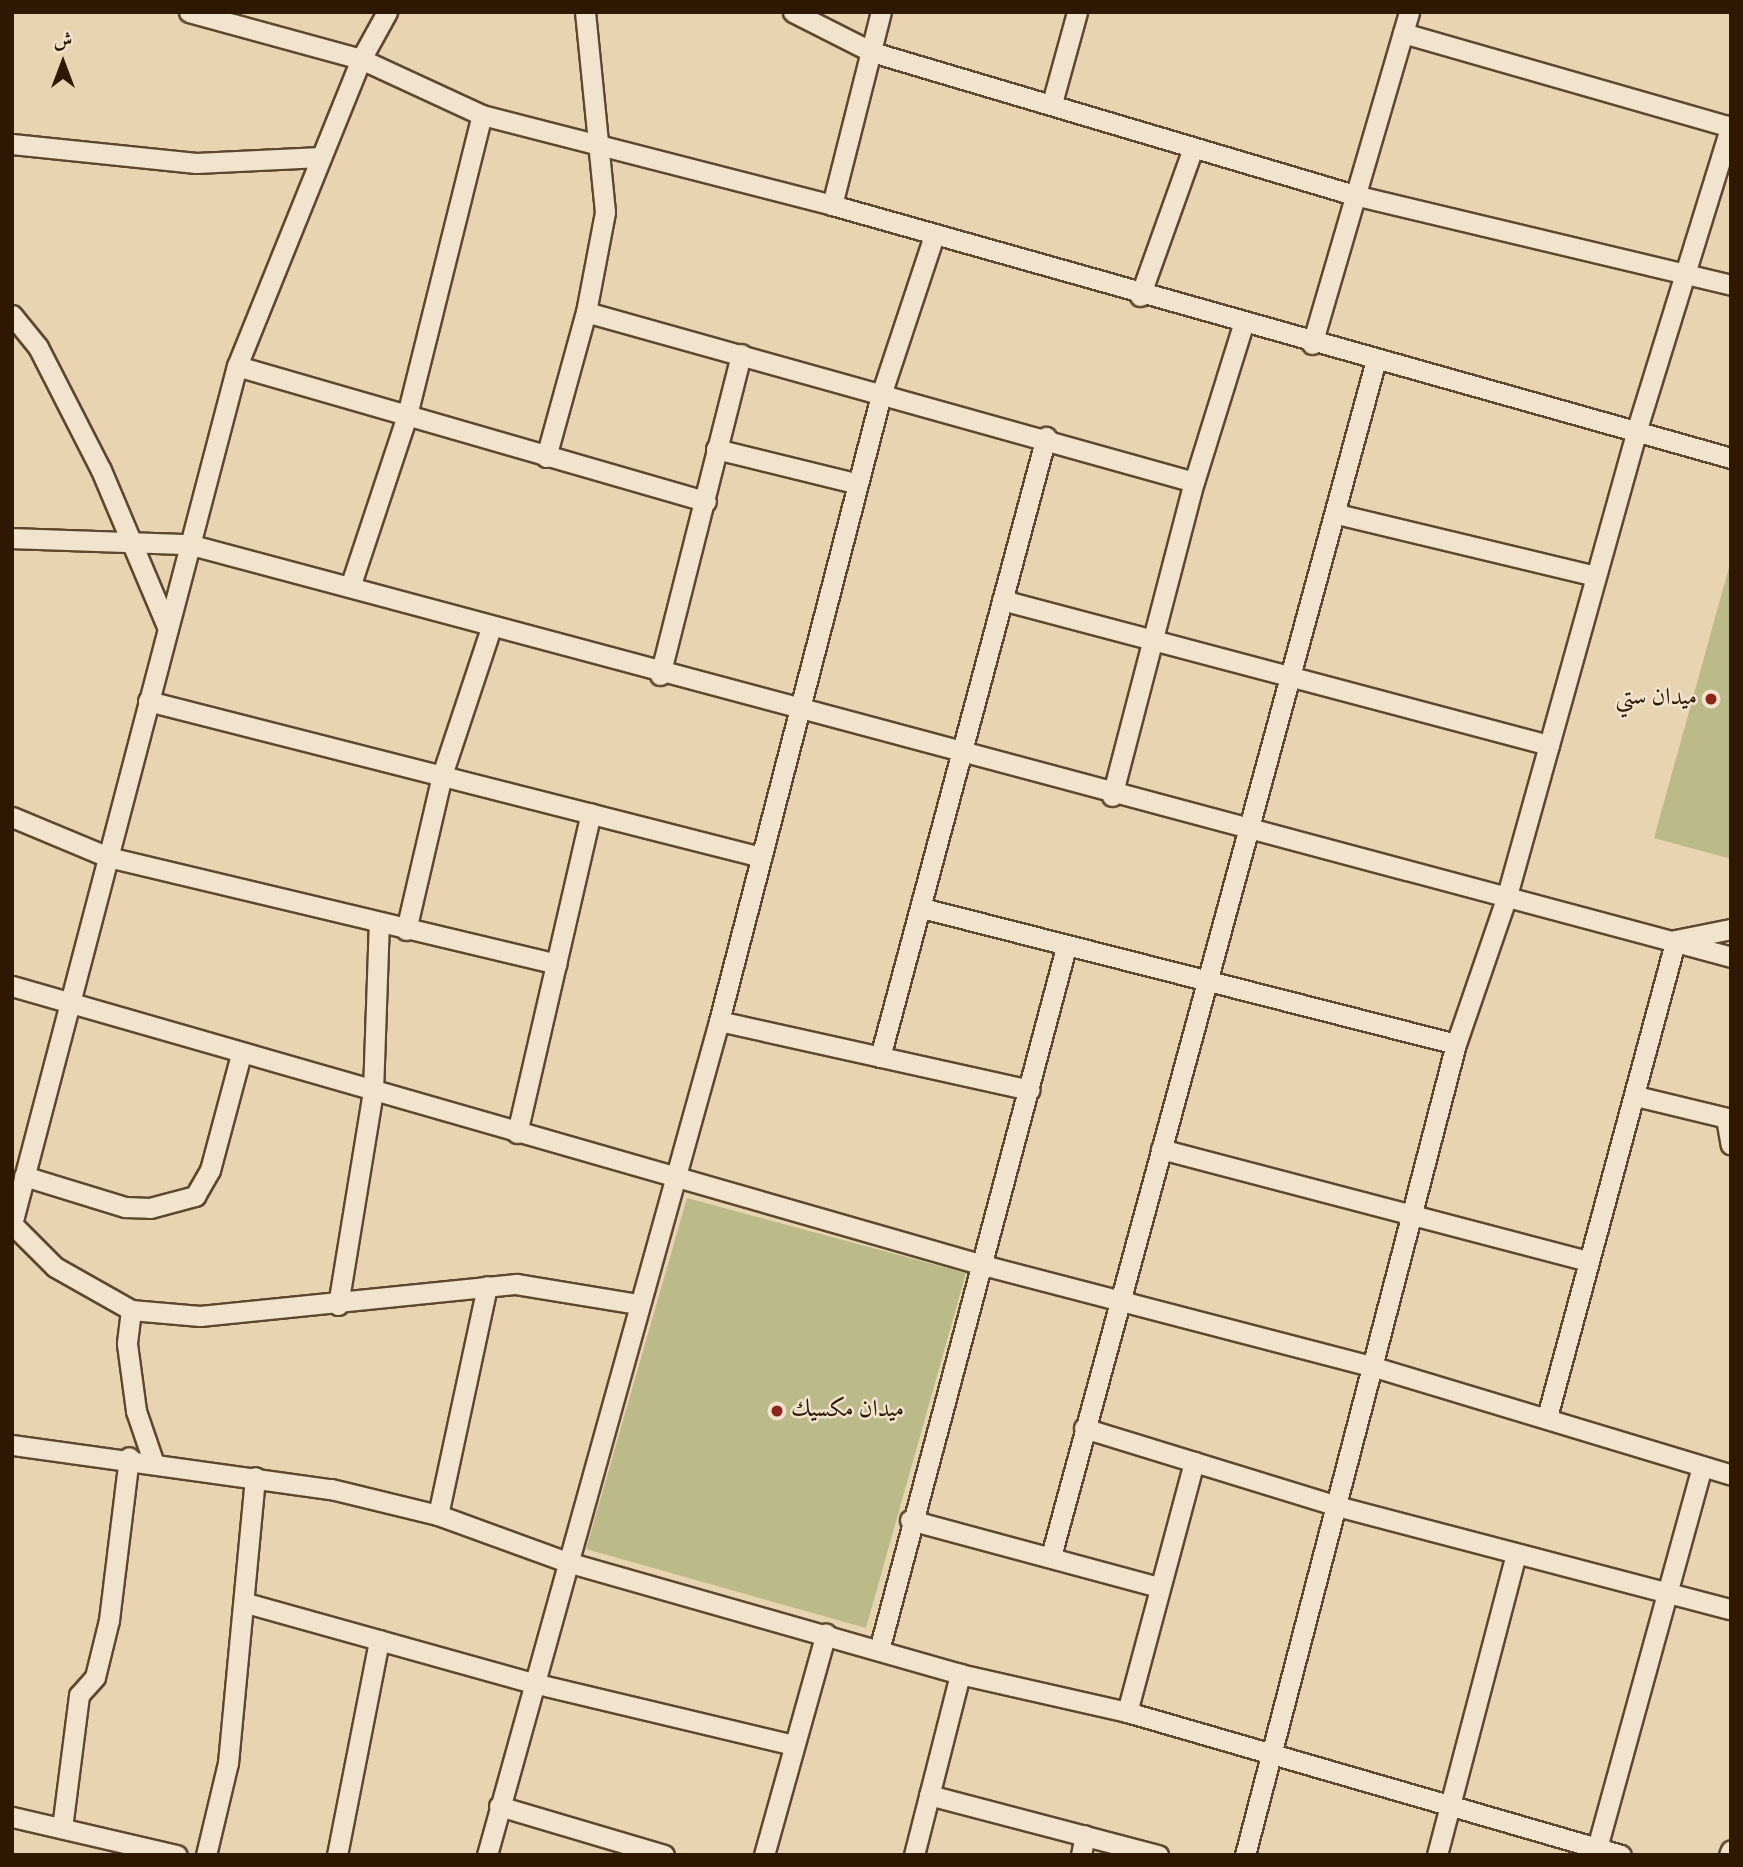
<!DOCTYPE html>
<meta charset="utf-8">
<style>
body{margin:0}
#map{position:relative;width:1743px;height:1867px;overflow:hidden;background:#e9d4b2;font-family:"Sorts Mill Goudy",Amiri,serif}
div>[style]{position:absolute}
.green>*{inset:0;background:#bbbb89}
.roads{filter:drop-shadow(2px 0 #5d472e) drop-shadow(-2px 0 #5d472e) drop-shadow(0 2px #5d472e) drop-shadow(0 -2px #5d472e)}
.street>*{height:19px;margin:-9.5px;padding:0 9.5px;transform-origin:9.5px;border-radius:9.5px;background:#f1e3cd}
.dots>*{width:19px;height:19px;translate:-50% -50%;box-sizing:border-box;border:4px solid #f1e3cd;border-radius:50%}
span{translate:-50% -50%;white-space:nowrap;text-align:center;line-height:1.15;-webkit-text-stroke:5px #f1e3cd;paint-order:stroke}
.poi-label{font-size:24px;color:#2e1802}
.right{translate:-100% -50%;text-align:right}
.left{translate:0 -50%;text-align:left}
.frame{position:absolute;inset:0;border:14px solid #2e1802;pointer-events:none}
.north{position:absolute;left:28px;top:28px;width:70px;height:70px;-webkit-text-stroke:5px #f1e3cd;paint-order:stroke;rotate:0deg;font-size:19px;font-weight:700;line-height:28px;text-align:center;color:#2e1802}
.north::after{content:'';display:block;margin:auto;width:24px;height:32px;background:#2e1802;clip-path:polygon(50% 0,100% 100%,50% 72%,0 100%)}
</style>
<div id="map">
<div class="green">
<i style="clip-path:polygon(1731px 560px,1731px 859px,1654px 838px)"></i>
<i style="clip-path:polygon(687px 1198px,966px 1273px,866px 1628px,586px 1549px)"></i>
</div>
<div class="roads">
<div class="street">
<i style="left:189px;top:12px;width:178px;rotate:15.3deg"></i>
<i style="left:361px;top:59px;width:133px;rotate:24.8deg"></i>
<i style="left:482px;top:115px;width:361px;rotate:14.4deg"></i>
<i style="left:832px;top:205px;width:934px;rotate:15.72deg"></i>
<i style="left:793px;top:12px;width:89px;rotate:26.9deg"></i>
<i style="left:872px;top:52px;width:503px;rotate:16.52deg"></i>
<i style="left:1354px;top:195px;width:388px;rotate:13.4deg"></i>
<i style="left:1403px;top:33px;width:341px;rotate:16deg"></i>
<i style="left:1052px;top:103px;width:94px;rotate:-74.6deg"></i>
<i style="left:12px;top:144px;width:185px;rotate:5.9deg"></i>
<i style="left:196px;top:163px;width:125px;rotate:-2.7deg"></i>
<i style="left:832px;top:205px;width:199px;rotate:-75.8deg"></i>
<i style="left:1140px;top:296px;width:157px;rotate:-70.3deg"></i>
<i style="left:586px;top:312px;width:631px;rotate:15.62deg"></i>
<i style="left:12px;top:315px;width:41px;rotate:50.9deg"></i>
<i style="left:38px;top:347px;width:138px;rotate:62.9deg"></i>
<i style="left:101px;top:470px;width:169px;rotate:67.1deg"></i>
<i style="left:1312px;top:344px;width:346px;rotate:-73.7deg"></i>
<i style="left:237px;top:366px;width:488px;rotate:16.1deg"></i>
<i style="left:716px;top:449px;width:146px;rotate:13.8deg"></i>
<i style="left:546px;top:457px;width:150px;rotate:-74.6deg"></i>
<i style="left:586px;top:312px;width:102px;rotate:-79.2deg"></i>
<i style="left:605px;top:212px;width:201px;rotate:-95.7deg"></i>
<i style="left:1337px;top:514px;width:265px;rotate:13.5deg"></i>
<i style="left:12px;top:538px;width:176px;rotate:2deg"></i>
<i style="left:188px;top:544px;width:1597px;rotate:14.98deg"></i>
<i style="left:350px;top:587px;width:177px;rotate:-71.6deg"></i>
<i style="left:406px;top:419px;width:313px;rotate:-76deg"></i>
<i style="left:1002px;top:600px;width:566px;rotate:14.85deg"></i>
<i style="left:660px;top:675px;width:331px;rotate:-75.8deg"></i>
<i style="left:148px;top:701px;width:633px;rotate:14.28deg"></i>
<i style="left:1112px;top:796px;width:325px;rotate:-75.4deg"></i>
<i style="left:1194px;top:482px;width:164px;rotate:-72.7deg"></i>
<i style="left:12px;top:817px;width:104px;rotate:22.6deg"></i>
<i style="left:108px;top:857px;width:461px;rotate:13.4deg"></i>
<i style="left:922px;top:908px;width:551px;rotate:14.29deg"></i>
<i style="left:406px;top:930px;width:159px;rotate:-76.9deg"></i>
<i style="left:442px;top:775px;width:155px;rotate:-71.6deg"></i>
<i style="left:12px;top:986px;width:1010px;rotate:16.03deg"></i>
<i style="left:983px;top:1265px;width:401px;rotate:14.6deg"></i>
<i style="left:1371px;top:1366px;width:376px;rotate:16.8deg"></i>
<i style="left:719px;top:1021px;width:318px;rotate:12.5deg"></i>
<i style="left:880px;top:1057px;width:642px;rotate:-75.01deg"></i>
<i style="left:1636px;top:1096px;width:98px;rotate:13.6deg"></i>
<i style="left:1726px;top:1118px;width:27px;rotate:80deg"></i>
<i style="left:517px;top:1133px;width:328px;rotate:-77deg"></i>
<i style="left:1161px;top:1149px;width:442px;rotate:14.7deg"></i>
<i style="left:24px;top:1176px;width:106px;rotate:17.1deg"></i>
<i style="left:125px;top:1207px;width:25px;rotate:2deg"></i>
<i style="left:150px;top:1208px;width:47px;rotate:-14.9deg"></i>
<i style="left:195px;top:1196px;width:30px;rotate:-60deg"></i>
<i style="left:210px;top:1170px;width:120px;rotate:-75deg"></i>
<i style="left:12px;top:1224px;width:887px;rotate:-75.31deg"></i>
<i style="left:237px;top:366px;width:331px;rotate:-68deg"></i>
<i style="left:361px;top:59px;width:54px;rotate:-61deg"></i>
<i style="left:12px;top:1224px;width:61px;rotate:45deg"></i>
<i style="left:55px;top:1267px;width:87px;rotate:29.5deg"></i>
<i style="left:131px;top:1310px;width:69px;rotate:5deg"></i>
<i style="left:200px;top:1316px;width:318px;rotate:-5.8deg"></i>
<i style="left:516px;top:1284px;width:124px;rotate:9.3deg"></i>
<i style="left:338px;top:1305px;width:216px;rotate:-80.7deg"></i>
<i style="left:373px;top:1092px;width:169px;rotate:-88deg"></i>
<i style="left:131px;top:1310px;width:34px;rotate:97deg"></i>
<i style="left:127px;top:1344px;width:68px;rotate:82.3deg"></i>
<i style="left:136px;top:1411px;width:53px;rotate:71.2deg"></i>
<i style="left:1547px;top:1417px;width:494px;rotate:-74.9deg"></i>
<i style="left:1676px;top:940px;width:56px;rotate:-11.3deg"></i>
<i style="left:1084px;top:1428px;width:265px;rotate:17.1deg"></i>
<i style="left:1337px;top:1506px;width:407px;rotate:14.7deg"></i>
<i style="left:12px;top:1445px;width:322px;rotate:7.9deg"></i>
<i style="left:331px;top:1489px;width:110px;rotate:13.7deg"></i>
<i style="left:438px;top:1515px;width:137px;rotate:20deg"></i>
<i style="left:567px;top:1562px;width:409px;rotate:15.9deg"></i>
<i style="left:960px;top:1674px;width:171px;rotate:12.8deg"></i>
<i style="left:1127px;top:1712px;width:514px;rotate:16.14deg"></i>
<i style="left:438px;top:1515px;width:234px;rotate:-77.9deg"></i>
<i style="left:910px;top:1520px;width:258px;rotate:15.1deg"></i>
<i style="left:1051px;top:1556px;width:1239px;rotate:-74.8deg"></i>
<i style="left:246px;top:1603px;width:298px;rotate:15.6deg"></i>
<i style="left:533px;top:1683px;width:268px;rotate:13.4deg"></i>
<i style="left:879px;top:1650px;width:727px;rotate:-75.1deg"></i>
<i style="left:1127px;top:1712px;width:259px;rotate:-75deg"></i>
<i style="left:929px;top:1795px;width:237px;rotate:14.7deg"></i>
<i style="left:499px;top:1806px;width:172px;rotate:16.5deg"></i>
<i style="left:12px;top:1817px;width:169px;rotate:13deg"></i>
<i style="left:62px;top:1828px;width:134px;rotate:-82.7deg"></i>
<i style="left:79px;top:1695px;width:24px;rotate:-48deg"></i>
<i style="left:95px;top:1677px;width:59px;rotate:-76.2deg"></i>
<i style="left:109px;top:1620px;width:164px;rotate:-83deg"></i>
<i style="left:206px;top:1855px;width:95px;rotate:-76.6deg"></i>
<i style="left:228px;top:1763px;width:287px;rotate:-84.6deg"></i>
<i style="left:337px;top:1855px;width:219px;rotate:-78.9deg"></i>
<i style="left:487px;top:1855px;width:866px;rotate:-74.45deg"></i>
<i style="left:719px;top:1021px;width:647px;rotate:-75.49deg"></i>
<i style="left:881px;top:395px;width:164px;rotate:-71.6deg"></i>
<i style="left:764px;top:1855px;width:230px;rotate:-74.4deg"></i>
<i style="left:914px;top:1855px;width:187px;rotate:-75.7deg"></i>
<i style="left:1081px;top:1855px;width:20px;rotate:-79deg"></i>
<i style="left:1245px;top:1855px;width:838px;rotate:-75.42deg"></i>
<i style="left:1456px;top:1044px;width:153px;rotate:-71deg"></i>
<i style="left:1506px;top:899px;width:485px;rotate:-74.4deg"></i>
<i style="left:1636px;top:432px;width:321px;rotate:-72.8deg"></i>
<i style="left:1437px;top:1855px;width:311px;rotate:-75.3deg"></i>
<i style="left:1595px;top:1855px;width:402px;rotate:-74.6deg"></i>
<i style="left:1729px;top:1855px;width:5px;rotate:-68deg"></i>
</div>
</div>
<div class="dots">
<i style="left:1711px;top:699px;background:#8f2418"></i>
<i style="left:777px;top:1411px;background:#8f2418"></i>
</div>
<div class="poi-label">
<span class="right" style="left:1697px;top:699px">ميدان ستي</span>
<span class="left" style="left:791px;top:1411px">ميدان مكسيك</span>
</div>
<div class="frame"></div>
<div class="north">ش</div>
</div>
